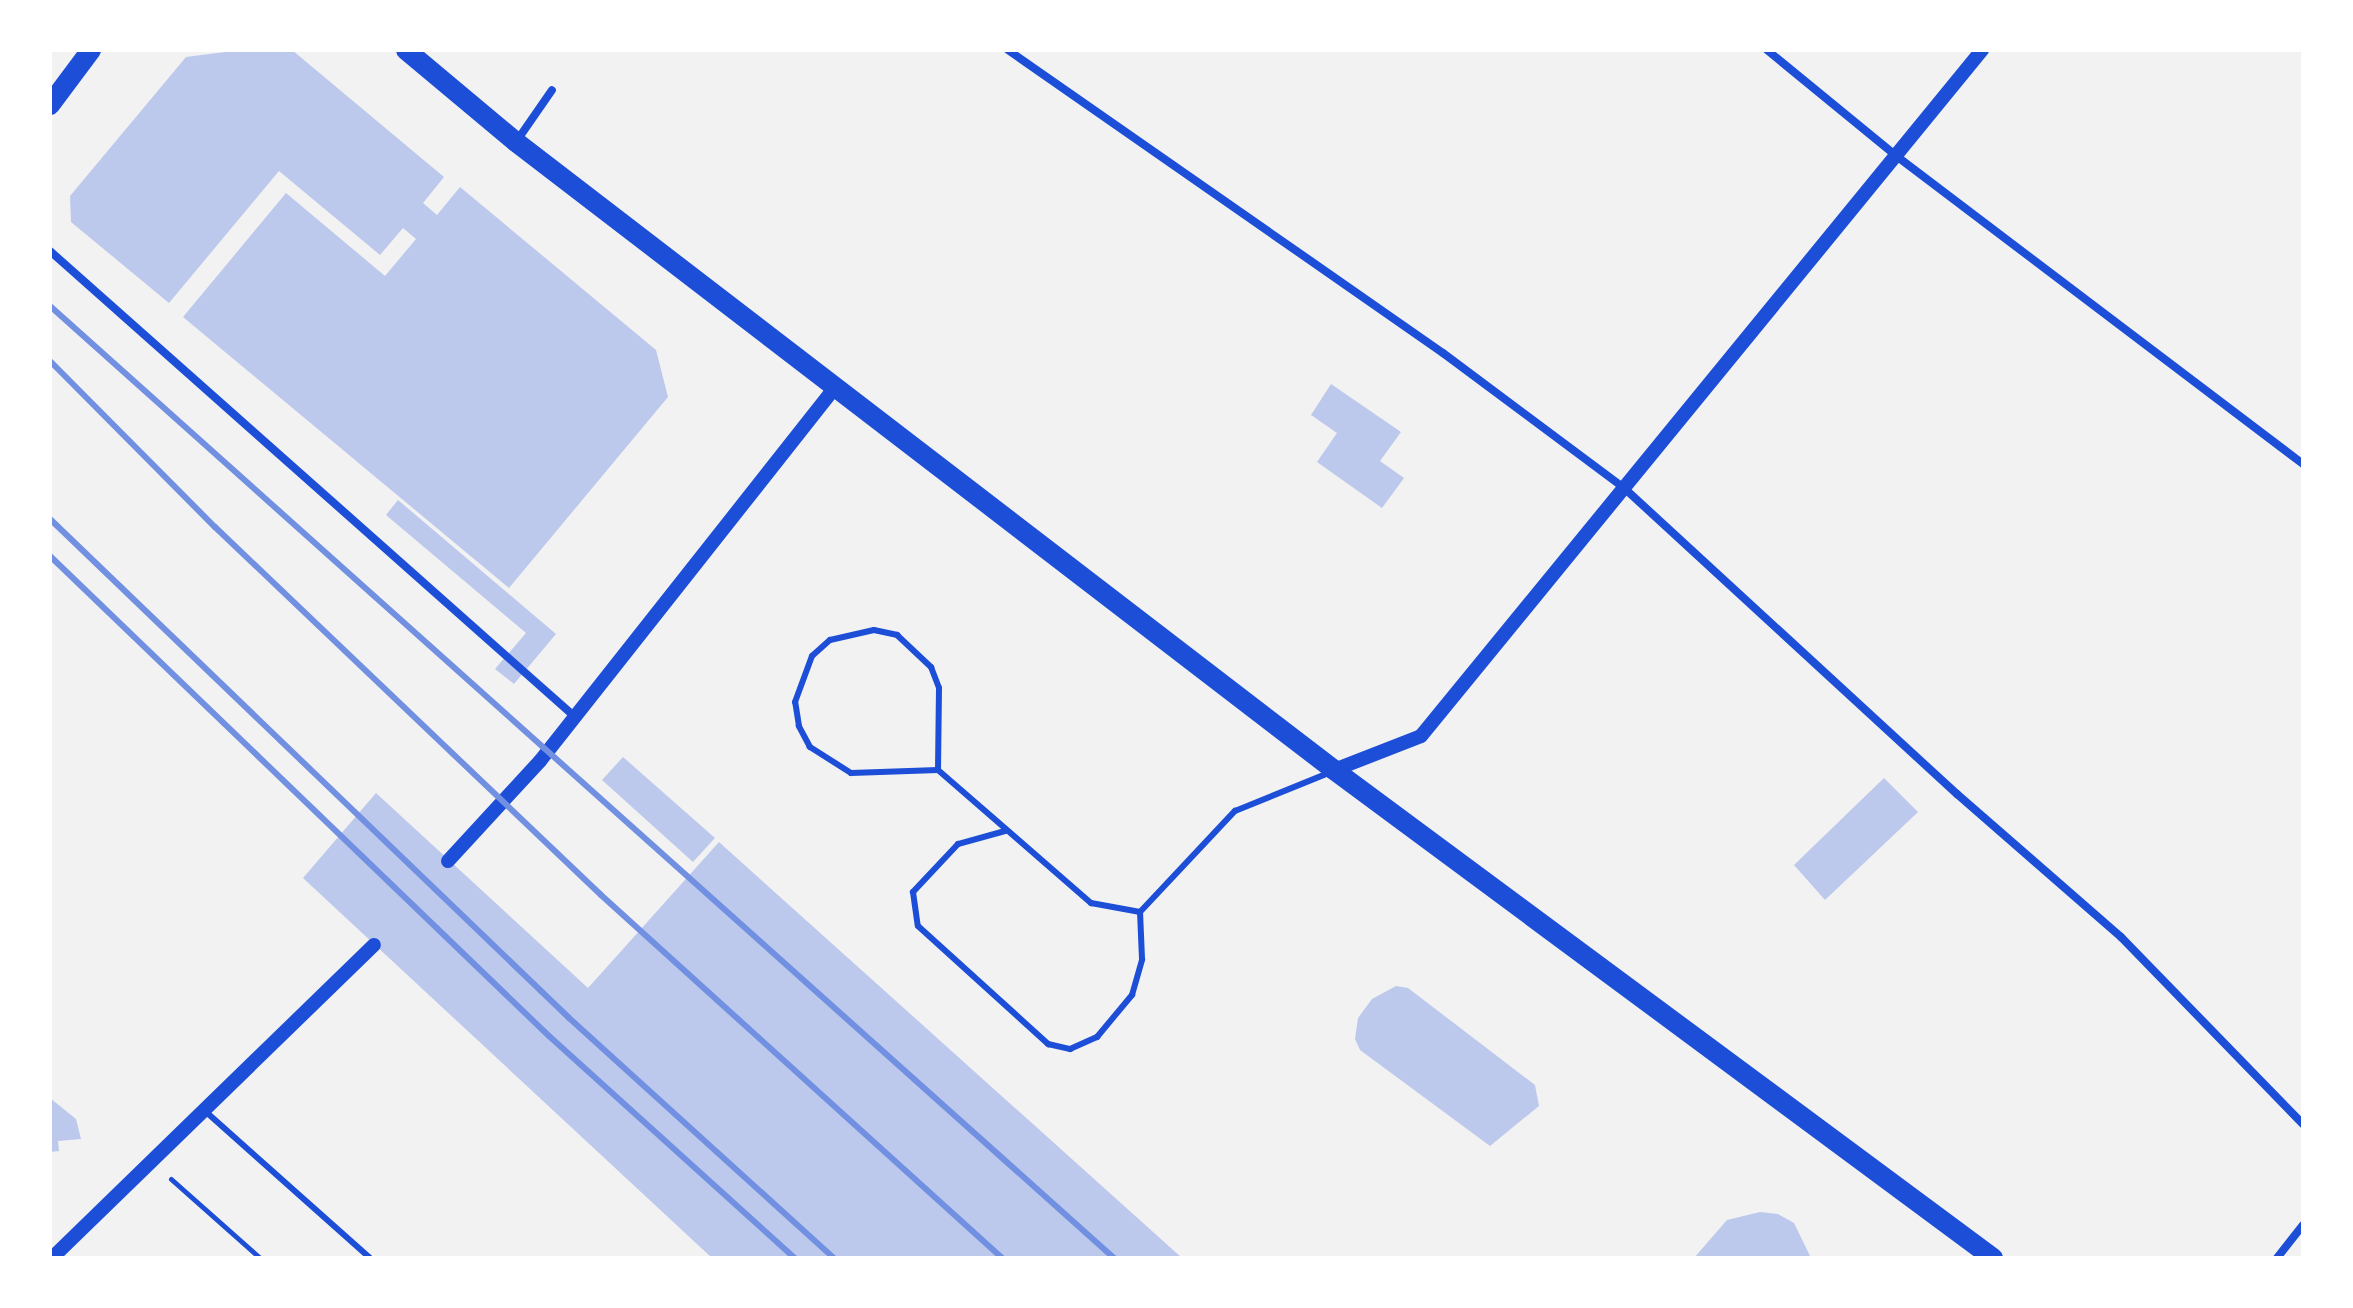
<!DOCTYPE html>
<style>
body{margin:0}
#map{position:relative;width:2353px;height:1308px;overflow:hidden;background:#f2f2f2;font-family:Bitter,serif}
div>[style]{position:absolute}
.building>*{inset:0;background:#bdc9ec}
.path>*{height:5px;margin:-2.5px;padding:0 2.5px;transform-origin:2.5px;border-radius:2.5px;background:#1d4ed8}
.service>*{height:6px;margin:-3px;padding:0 3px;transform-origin:3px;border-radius:3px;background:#1d4ed8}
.minor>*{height:8px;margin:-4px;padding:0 4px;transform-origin:4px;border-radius:4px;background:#1d4ed8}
.tertiary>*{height:14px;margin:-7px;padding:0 7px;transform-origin:7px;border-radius:7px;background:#1d4ed8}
.primary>*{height:20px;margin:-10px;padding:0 10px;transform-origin:10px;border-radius:10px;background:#1d4ed8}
.rail>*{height:6px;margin:-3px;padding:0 3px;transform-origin:3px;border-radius:3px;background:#7290e2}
span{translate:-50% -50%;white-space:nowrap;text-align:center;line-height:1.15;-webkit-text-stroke:6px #fff;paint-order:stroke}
.frame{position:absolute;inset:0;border:52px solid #fff;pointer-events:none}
</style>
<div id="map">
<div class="building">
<i style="clip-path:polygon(241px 50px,292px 50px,444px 177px,423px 203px,437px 215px,460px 187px,656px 350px,668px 397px,509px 588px,183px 317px,286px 193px,385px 276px,416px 239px,403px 228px,380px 255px,279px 171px,169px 303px,71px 222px,70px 196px,186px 57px)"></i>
<i style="clip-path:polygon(1331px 384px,1401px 432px,1380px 461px,1404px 478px,1382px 508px,1317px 462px,1337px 433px,1311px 415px)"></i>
<i style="clip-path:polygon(398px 500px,556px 634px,514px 684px,495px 669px,526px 633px,386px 515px)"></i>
<i style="clip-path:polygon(623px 757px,715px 838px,693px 862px,602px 780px)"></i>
<i style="clip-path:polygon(1884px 778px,1918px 812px,1825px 900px,1794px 865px)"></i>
<i style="clip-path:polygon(376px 793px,588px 988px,719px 842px,1182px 1258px,712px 1258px,303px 878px)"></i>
<i style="clip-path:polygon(1396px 986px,1408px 988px,1535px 1085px,1539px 1106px,1490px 1146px,1360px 1050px,1355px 1039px,1358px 1018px,1372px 999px)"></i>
<i style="clip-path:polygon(50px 1098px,76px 1119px,81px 1139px,58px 1141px,59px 1151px,50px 1152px)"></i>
<i style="clip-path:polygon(1760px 1212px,1778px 1214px,1794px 1223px,1811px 1258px,1694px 1258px,1727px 1220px)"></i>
</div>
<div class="path">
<i style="left:171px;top:1179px;width:119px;rotate:41.6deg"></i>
</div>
<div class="service">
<i style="left:874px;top:630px;width:24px;rotate:12deg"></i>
<i style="left:897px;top:635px;width:47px;rotate:43.3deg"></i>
<i style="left:931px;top:667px;width:22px;rotate:69deg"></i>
<i style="left:939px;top:688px;width:82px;rotate:90.7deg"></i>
<i style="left:938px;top:770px;width:87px;rotate:178deg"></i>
<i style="left:851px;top:773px;width:49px;rotate:-147.6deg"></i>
<i style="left:810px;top:747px;width:24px;rotate:-118deg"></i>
<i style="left:799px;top:726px;width:24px;rotate:-99deg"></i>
<i style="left:795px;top:702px;width:49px;rotate:-69.7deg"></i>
<i style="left:812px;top:656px;width:24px;rotate:-42deg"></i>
<i style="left:830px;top:640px;width:45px;rotate:-12.8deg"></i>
<i style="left:938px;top:770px;width:203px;rotate:41deg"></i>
<i style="left:1091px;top:903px;width:50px;rotate:10.4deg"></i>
<i style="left:1140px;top:912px;width:139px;rotate:-46.8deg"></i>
<i style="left:1235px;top:811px;width:104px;rotate:-22.1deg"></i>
<i style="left:1005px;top:831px;width:49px;rotate:164.5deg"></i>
<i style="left:958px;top:844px;width:66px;rotate:133.2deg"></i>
<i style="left:913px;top:892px;width:34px;rotate:82deg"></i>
<i style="left:918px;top:926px;width:176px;rotate:42.2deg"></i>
<i style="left:1048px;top:1044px;width:23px;rotate:13deg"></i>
<i style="left:1070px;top:1049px;width:30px;rotate:-24deg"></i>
<i style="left:1097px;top:1037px;width:55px;rotate:-50.2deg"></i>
<i style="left:1132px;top:995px;width:37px;rotate:-74deg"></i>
<i style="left:1142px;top:959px;width:47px;rotate:-92.4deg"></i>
<i style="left:205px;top:1111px;width:221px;rotate:41.7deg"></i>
</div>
<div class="minor">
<i style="left:1008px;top:50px;width:530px;rotate:34.86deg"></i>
<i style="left:1443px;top:353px;width:224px;rotate:36.7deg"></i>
<i style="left:1623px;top:487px;width:454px;rotate:42.6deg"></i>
<i style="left:1957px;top:794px;width:218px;rotate:41.1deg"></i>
<i style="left:2121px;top:937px;width:261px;rotate:45.8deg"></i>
<i style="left:1767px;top:50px;width:171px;rotate:39.3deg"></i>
<i style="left:1899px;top:158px;width:507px;rotate:37.14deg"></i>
<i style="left:516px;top:142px;width:63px;rotate:-55.3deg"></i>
<i style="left:50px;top:251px;width:701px;rotate:41.59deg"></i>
<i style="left:2277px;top:1258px;width:42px;rotate:-51.8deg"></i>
</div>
<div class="tertiary">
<i style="left:1334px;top:770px;width:93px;rotate:-21.3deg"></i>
<i style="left:1421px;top:736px;width:886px;rotate:-50.72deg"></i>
<i style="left:448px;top:861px;width:136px;rotate:-47.4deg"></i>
<i style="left:540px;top:761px;width:476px;rotate:-51.7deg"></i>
<i style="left:52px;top:1258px;width:449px;rotate:-44.2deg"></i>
</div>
<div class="primary">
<i style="left:406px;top:50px;width:143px;rotate:39.9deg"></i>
<i style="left:516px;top:142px;width:1031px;rotate:37.51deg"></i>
<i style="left:1334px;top:770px;width:820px;rotate:36.52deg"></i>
<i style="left:50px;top:105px;width:69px;rotate:-53.3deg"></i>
</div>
<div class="rail">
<i style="left:50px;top:306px;width:1428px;rotate:41.82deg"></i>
<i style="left:50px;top:361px;width:234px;rotate:45.2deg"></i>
<i style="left:215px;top:527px;width:533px;rotate:43.63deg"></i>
<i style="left:601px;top:895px;width:541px;rotate:42.15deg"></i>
<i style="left:50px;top:519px;width:719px;rotate:43.87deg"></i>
<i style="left:568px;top:1017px;width:359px;rotate:42.2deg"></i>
<i style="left:50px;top:556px;width:692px;rotate:43.89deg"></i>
<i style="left:549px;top:1036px;width:331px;rotate:42.1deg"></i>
</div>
<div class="frame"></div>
</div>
